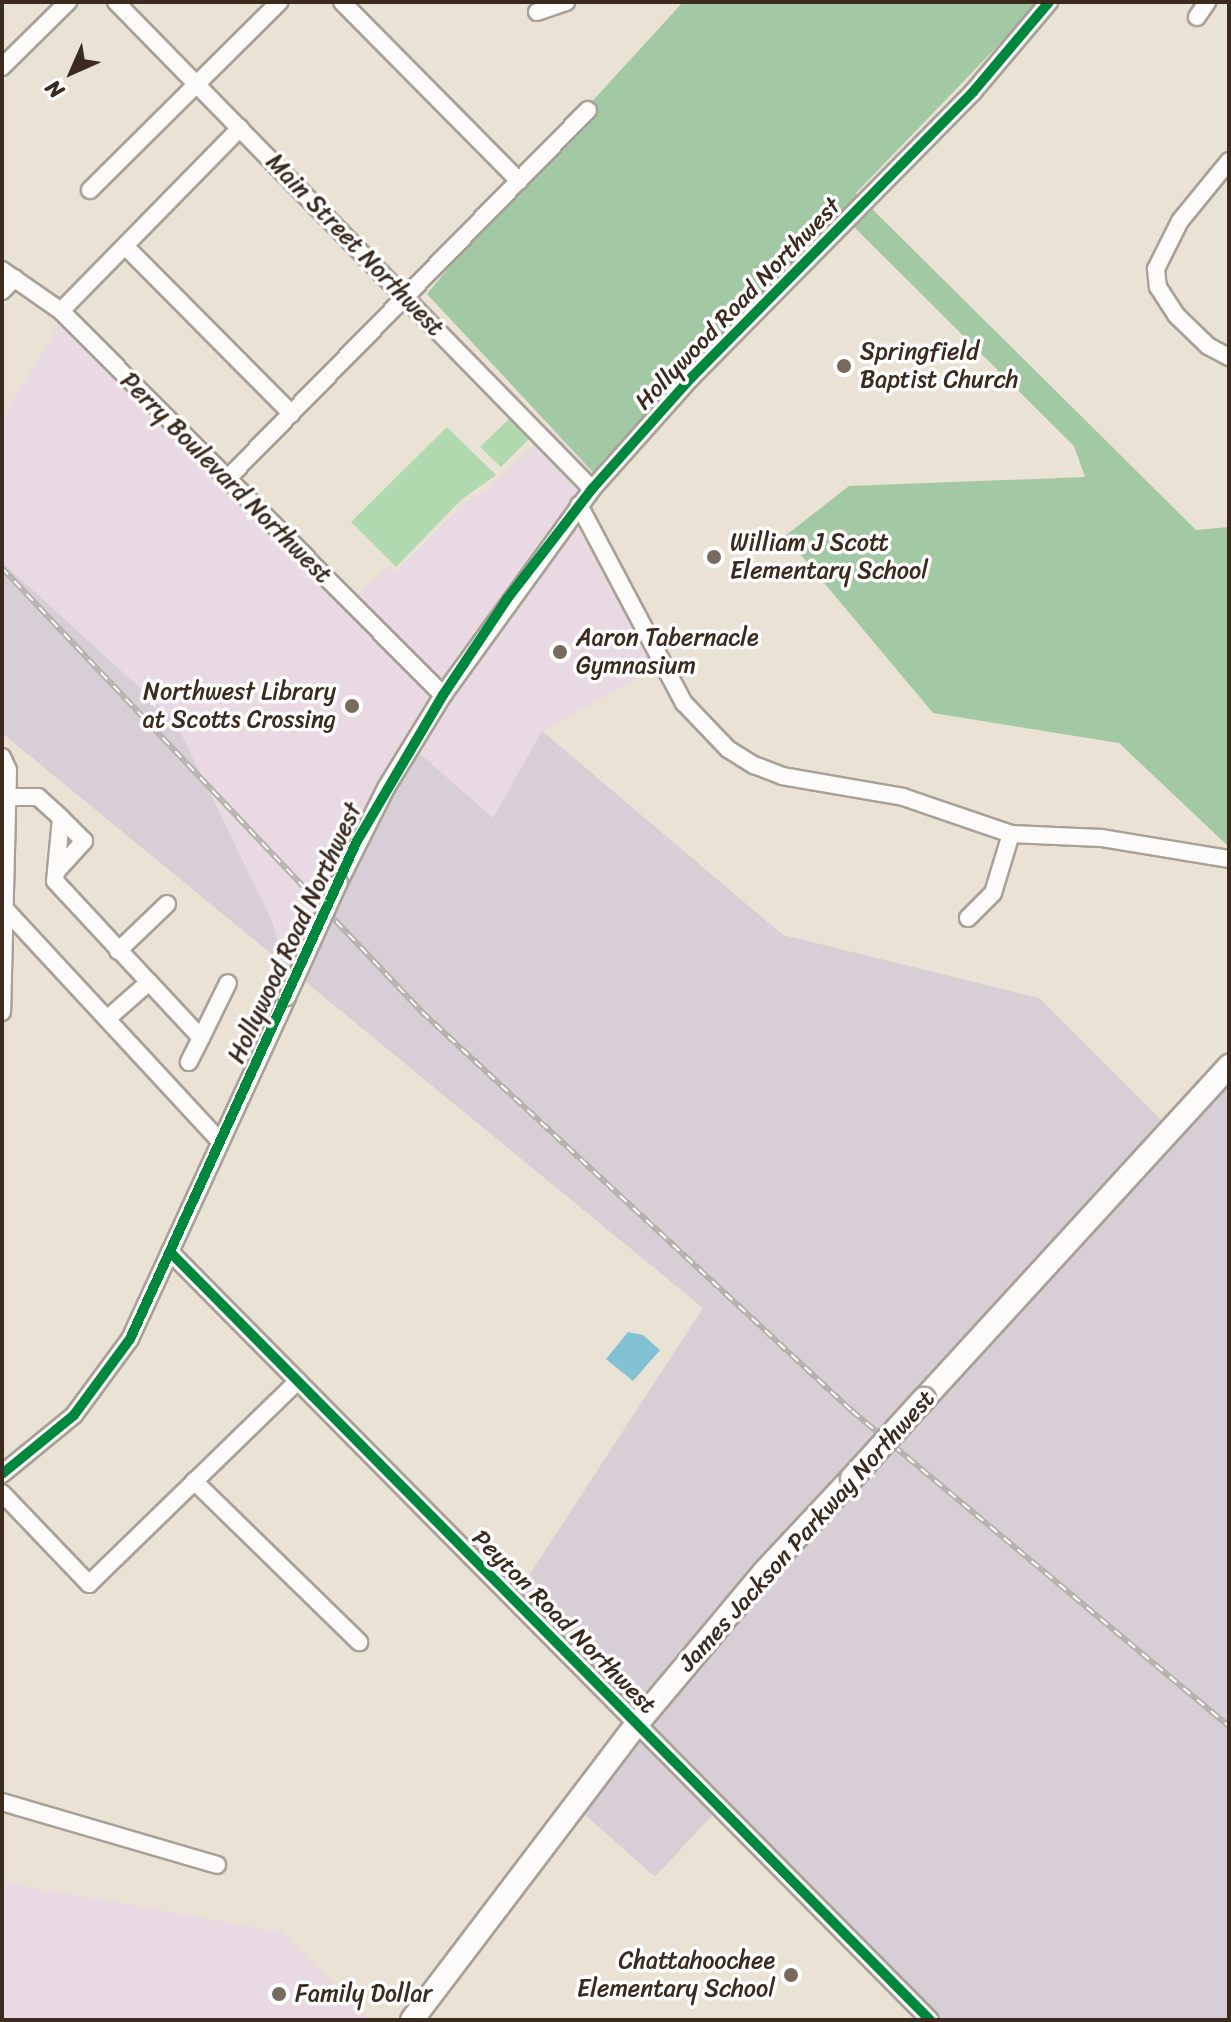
<!DOCTYPE html>
<style>
body{margin:0}
#map{position:relative;width:1231px;height:2022px;overflow:hidden;background:#eae2d4;font-family:Sriracha,sans-serif}
div>[style]{position:absolute}
.built>*{inset:0;background:#e9d9e2}
.industrial>*{inset:0;background:#d8cfd6}
.green>*{inset:0;background:#b0d9b0}
.forest>*{inset:0;background:#a2c9a4}
.water>*{inset:0;background:#82c1d3}
.roads{filter:drop-shadow(2px 0 #a7a197) drop-shadow(-2px 0 #a7a197) drop-shadow(0 2px #a7a197) drop-shadow(0 -2px #a7a197)}
.minor>*{height:16px;margin:-8px;padding:0 8px;transform-origin:8px;border-radius:8px;background:#fcfbf9}
.major>*{height:22px;margin:-11px;padding:0 11px;transform-origin:11px;border-radius:11px;background:#fcfbf9}
.rail>*{height:6px;margin-top:-3px;transform-origin:0;background:repeating-linear-gradient(90deg,#fff 0 9px,#b6b3af 0 18px);box-sizing:border-box;border-block:2px solid #b6b3af}
.bridges{filter:drop-shadow(2px 0 #a7a197) drop-shadow(-2px 0 #a7a197) drop-shadow(0 2px #a7a197) drop-shadow(0 -2px #a7a197)}
.minor-bridge>*{height:16px;margin:-8px;padding:0 8px;transform-origin:8px;border-radius:8px;background:#fcfbf9}
.major-bridge>*{height:22px;margin:-11px;padding:0 11px;transform-origin:11px;border-radius:11px;background:#fcfbf9}
.cycleway>*{height:10px;margin:-5px;padding:0 5px;transform-origin:5px;border-radius:5px;background:#00873e}
.dots>*{width:22px;height:22px;translate:-50% -50%;box-sizing:border-box;border:4px solid #fff;border-radius:50%}
span{translate:-50% -50%;white-space:nowrap;text-align:center;line-height:1.15;-webkit-text-stroke:7px #fff;paint-order:stroke}
.street-label{font-size:24px;color:#3b2a1e}
.poi-label{font-size:24px;color:#3b2a1e}
.left{translate:0 -50%;text-align:left}
.right{translate:-100% -50%;text-align:right}
.frame{position:absolute;inset:0;border:4px solid #3b2a1e;pointer-events:none}
.north{position:absolute;left:32px;top:32px;width:80px;height:80px;-webkit-text-stroke:6px #fff;paint-order:stroke;rotate:225deg;font-size:22px;font-weight:700;line-height:32px;text-align:center;color:#3b2a1e}
.north::after{content:'';display:block;margin:auto;width:28px;height:36px;background:#3b2a1e;clip-path:polygon(50% 0,100% 100%,50% 72%,0 100%)}
</style>
<div id="map">
<div class="built">
<i style="clip-path:polygon(63px 319px,344px 608px,389px 565px,396px 572px,465px 502px,486px 491px,551px 428px,605px 485px,587px 504px,665px 663px,542px 731px,493px 818px,342px 859px,301px 945px,283px 962px,272px 921px,174px 719px,2px 562px,2px 418px)"></i>
<i style="clip-path:polygon(2px 1882px,281px 1932px,370px 2020px,2px 2020px)"></i>
</div>
<div class="industrial">
<i style="clip-path:polygon(2px 562px,174px 719px,272px 921px,283px 961px,301px 945px,342px 859px,410px 745px,493px 818px,542px 731px,783px 935px,1039px 998px,1171px 1130px,1229px 1068px,1229px 2020px,926px 2020px,718px 1809px,655px 1877px,573px 1804px,631px 1718px,513px 1600px,703px 1308px,2px 733px)"></i>
</div>
<div class="green">
<i style="clip-path:polygon(510px 418px,530px 438px,501px 467px,480px 447px)"></i>
<i style="clip-path:polygon(447px 427px,496px 475px,461px 500px,396px 567px,351px 522px)"></i>
</div>
<div class="forest">
<i style="clip-path:polygon(683px 2px,1040px 2px,856px 193px,1196px 530px,1229px 527px,1229px 847px,1119px 743px,933px 713px,785px 536px,849px 486px,1085px 477px,1074px 446px,851px 224px,786px 285px,605px 485px,427px 294px,523px 177px)"></i>
</div>
<div class="water">
<i style="clip-path:polygon(628px 1332px,643px 1335px,660px 1350px,633px 1381px,606px 1359px)"></i>
</div>
<div class="roads">
<div class="minor">
<i style="left:116px;top:2px;width:681px;rotate:45.65deg"></i>
<i style="left:342px;top:2px;width:252px;rotate:45.3deg"></i>
<i style="left:537px;top:12px;width:31px;rotate:-19deg"></i>
<i style="left:1197px;top:17px;width:18px;rotate:-56deg"></i>
<i style="left:2px;top:67px;width:93px;rotate:-44.6deg"></i>
<i style="left:1229px;top:161px;width:77px;rotate:129.2deg"></i>
<i style="left:1180px;top:221px;width:54px;rotate:116.6deg"></i>
<i style="left:1156px;top:269px;width:18px;rotate:84deg"></i>
<i style="left:1158px;top:287px;width:33px;rotate:57deg"></i>
<i style="left:1176px;top:315px;width:45px;rotate:44.1deg"></i>
<i style="left:1208px;top:346px;width:24px;rotate:28deg"></i>
<i style="left:90px;top:190px;width:267px;rotate:-44.8deg"></i>
<i style="left:126px;top:247px;width:235px;rotate:45.2deg"></i>
<i style="left:2px;top:270px;width:72px;rotate:34.8deg"></i>
<i style="left:61px;top:311px;width:542px;rotate:45.15deg"></i>
<i style="left:2px;top:291px;width:18px;rotate:-45deg"></i>
<i style="left:61px;top:311px;width:256px;rotate:-45.6deg"></i>
<i style="left:227px;top:479px;width:516px;rotate:-45.63deg"></i>
<i style="left:579px;top:505px;width:224px;rotate:62.1deg"></i>
<i style="left:684px;top:703px;width:64px;rotate:46.3deg"></i>
<i style="left:728px;top:749px;width:31px;rotate:32deg"></i>
<i style="left:754px;top:765px;width:30px;rotate:21deg"></i>
<i style="left:782px;top:776px;width:123px;rotate:9.8deg"></i>
<i style="left:903px;top:797px;width:114px;rotate:18.9deg"></i>
<i style="left:1011px;top:834px;width:90px;rotate:2.5deg"></i>
<i style="left:1101px;top:838px;width:130px;rotate:9.3deg"></i>
<i style="left:2px;top:757px;width:14px;rotate:65deg"></i>
<i style="left:8px;top:770px;width:242px;rotate:91.4deg"></i>
<i style="left:7px;top:797px;width:31px"></i>
<i style="left:38px;top:797px;width:31px;rotate:42deg"></i>
<i style="left:61px;top:818px;width:63px;rotate:95.4deg"></i>
<i style="left:55px;top:881px;width:138px;rotate:47.1deg"></i>
<i style="left:56px;top:872px;width:42px;rotate:-47.9deg"></i>
<i style="left:84px;top:841px;width:33px;rotate:-135deg"></i>
<i style="left:339px;top:882px;width:105px;rotate:-63.4deg"></i>
<i style="left:386px;top:788px;width:109px;rotate:-58.5deg"></i>
<i style="left:443px;top:695px;width:254px;rotate:-54.1deg"></i>
<i style="left:592px;top:489px;width:149px;rotate:-48.3deg"></i>
<i style="left:691px;top:378px;width:402px;rotate:-45.4deg"></i>
<i style="left:973px;top:92px;width:118px;rotate:-49.8deg"></i>
<i style="left:5px;top:909px;width:316px;rotate:47.2deg"></i>
<i style="left:968px;top:918px;width:35px;rotate:-45deg"></i>
<i style="left:993px;top:893px;width:62px;rotate:-73deg"></i>
<i style="left:118px;top:951px;width:68px;rotate:-43.8deg"></i>
<i style="left:107px;top:1019px;width:56px;rotate:-41.4deg"></i>
<i style="left:149px;top:982px;width:76px;rotate:47.1deg"></i>
<i style="left:201px;top:1038px;width:27px;rotate:117deg"></i>
<i style="left:201px;top:1038px;width:61px;rotate:-63.9deg"></i>
<i style="left:170px;top:1252px;width:1080px;rotate:45.3deg"></i>
<i style="left:2px;top:1474px;width:93px;rotate:-39.3deg"></i>
<i style="left:74px;top:1415px;width:94px;rotate:-53.6deg"></i>
<i style="left:130px;top:1339px;width:376px;rotate:-65.3deg"></i>
<i style="left:194px;top:1481px;width:231px;rotate:44.3deg"></i>
<i style="left:2px;top:1493px;width:126px;rotate:46.3deg"></i>
<i style="left:89px;top:1584px;width:291px;rotate:-44.2deg"></i>
<i style="left:2px;top:1802px;width:224px;rotate:16.3deg"></i>
</div>
<div class="major">
<i style="left:924px;top:1399px;width:452px;rotate:-47.5deg"></i>
<i style="left:412px;top:2020px;width:372px;rotate:-52.8deg"></i>
<i style="left:637px;top:1724px;width:198px;rotate:-50.1deg"></i>
<i style="left:764px;top:1572px;width:129px;rotate:-46.9deg"></i>
</div>
</div>
<div class="rail">
<i style="left:2px;top:568px;width:611px;rotate:46.59deg"></i>
<i style="left:422px;top:1012px;width:587px;rotate:42.86deg"></i>
<i style="left:852px;top:1411px;width:491px;rotate:39.9deg"></i>
</div>
<div class="bridges">
<div class="minor-bridge">
<i style="left:287px;top:997px;width:126px;rotate:-65.7deg"></i>
</div>
<div class="major-bridge">
<i style="left:852px;top:1478px;width:107px;rotate:-47.7deg"></i>
</div>
</div>
<div class="cycleway">
<i style="left:170px;top:1252px;width:1080px;rotate:45.3deg"></i>
<i style="left:2px;top:1474px;width:93px;rotate:-39.3deg"></i>
<i style="left:74px;top:1415px;width:94px;rotate:-53.6deg"></i>
<i style="left:130px;top:1339px;width:547px;rotate:-65.5deg"></i>
<i style="left:357px;top:841px;width:169px;rotate:-59.5deg"></i>
<i style="left:443px;top:695px;width:115px;rotate:-56.3deg"></i>
<i style="left:507px;top:599px;width:139px;rotate:-52.3deg"></i>
<i style="left:592px;top:489px;width:149px;rotate:-48.3deg"></i>
<i style="left:691px;top:378px;width:402px;rotate:-45.4deg"></i>
<i style="left:973px;top:92px;width:118px;rotate:-49.8deg"></i>
</div>
<div class="dots">
<i style="left:844px;top:366px;background:#786a5e"></i>
<i style="left:714px;top:557px;background:#786a5e"></i>
<i style="left:560px;top:652px;background:#786a5e"></i>
<i style="left:352px;top:706px;background:#786a5e"></i>
<i style="left:791px;top:1975px;background:#786a5e"></i>
<i style="left:279px;top:1994px;background:#786a5e"></i>
</div>
<div class="street-label">
<span style="left:355px;top:245px;rotate:46deg">Main Street Northwest</span>
<span style="left:738px;top:304px;rotate:-46deg">Hollywood Road Northwest</span>
<span style="left:226px;top:478px;rotate:45deg">Perry Boulevard Northwest</span>
<span style="left:295px;top:933px;rotate:-65deg">Hollywood Road Northwest</span>
<span style="left:807px;top:1531px;rotate:-48deg">James Jackson Parkway Northwest</span>
<span style="left:564px;top:1622px;rotate:45deg">Peyton Road Northwest</span>
</div>
<div class="poi-label">
<span class="left" style="left:860px;top:366px">Springfield<br>Baptist Church</span>
<span class="left" style="left:730px;top:557px">William J Scott<br>Elementary School</span>
<span class="left" style="left:576px;top:652px">Aaron Tabernacle<br>Gymnasium</span>
<span class="right" style="left:336px;top:706px">Northwest Library<br>at Scotts Crossing</span>
<span class="right" style="left:775px;top:1975px">Chattahoochee<br>Elementary School</span>
<span class="left" style="left:295px;top:1994px">Family Dollar</span>
</div>
<div class="frame"></div>
<div class="north">N</div>
</div>
